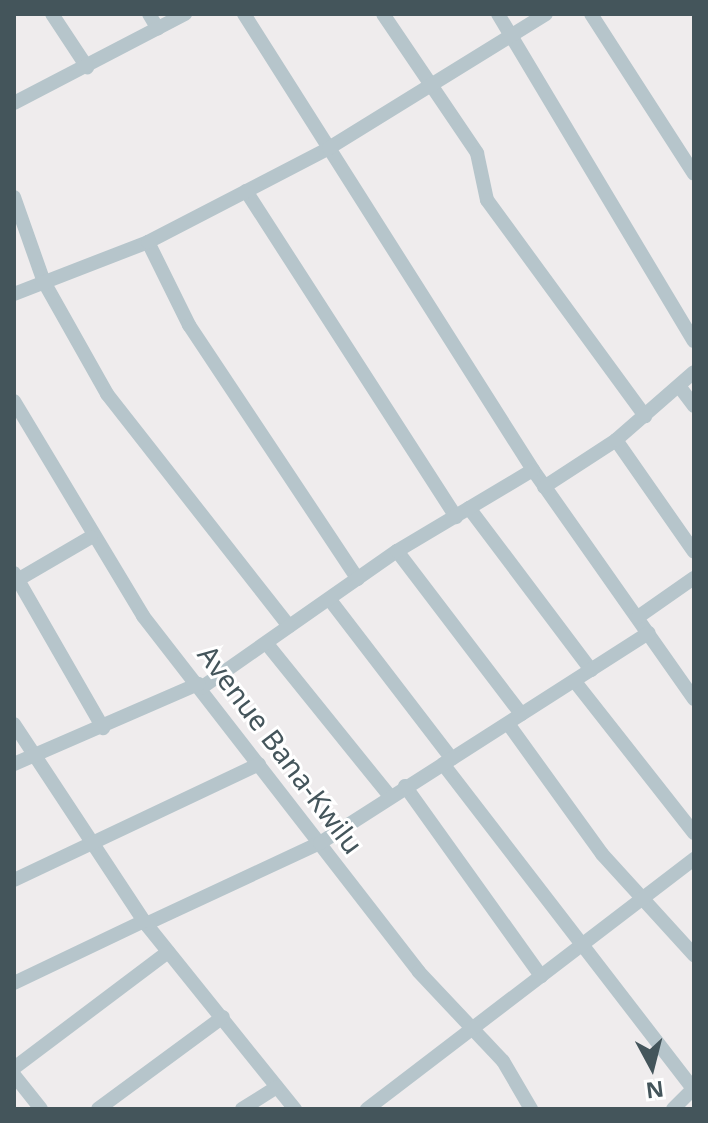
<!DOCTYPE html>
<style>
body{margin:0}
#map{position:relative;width:708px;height:1123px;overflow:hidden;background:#efeced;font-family:"Noto Sans",sans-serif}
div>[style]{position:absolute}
.street>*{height:14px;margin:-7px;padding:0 7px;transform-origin:7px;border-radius:7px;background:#b6c5cb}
span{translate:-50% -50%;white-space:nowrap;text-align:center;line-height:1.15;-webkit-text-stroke:6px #fff;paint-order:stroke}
.street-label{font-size:28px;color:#44555b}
.frame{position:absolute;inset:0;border:16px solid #44555b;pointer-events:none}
.north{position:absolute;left:612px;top:1027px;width:80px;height:80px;-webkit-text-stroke:6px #fff;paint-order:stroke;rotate:173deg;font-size:22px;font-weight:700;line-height:32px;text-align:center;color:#44555b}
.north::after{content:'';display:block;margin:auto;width:28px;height:36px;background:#44555b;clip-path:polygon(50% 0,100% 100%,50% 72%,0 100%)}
</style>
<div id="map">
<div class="street">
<i style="left:52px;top:14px;width:64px;rotate:56.6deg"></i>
<i style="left:149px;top:14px;width:17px;rotate:59deg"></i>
<i style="left:244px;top:14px;width:540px;rotate:57.63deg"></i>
<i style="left:533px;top:470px;width:280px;rotate:54.9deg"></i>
<i style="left:383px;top:14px;width:168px;rotate:55.9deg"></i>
<i style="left:477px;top:153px;width:48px;rotate:78deg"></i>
<i style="left:487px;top:200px;width:268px;rotate:53.8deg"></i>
<i style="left:498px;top:14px;width:381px;rotate:59.1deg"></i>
<i style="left:591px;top:14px;width:190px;rotate:57.2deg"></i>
<i style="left:14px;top:103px;width:193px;rotate:-27.5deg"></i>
<i style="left:246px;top:191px;width:388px;rotate:57.2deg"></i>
<i style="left:14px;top:197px;width:90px;rotate:70.6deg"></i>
<i style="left:44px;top:282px;width:129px;rotate:60.6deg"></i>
<i style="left:107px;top:394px;width:295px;rotate:51.9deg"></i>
<i style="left:148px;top:242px;width:93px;rotate:63.7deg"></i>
<i style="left:189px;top:325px;width:305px;rotate:56.4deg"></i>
<i style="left:14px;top:294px;width:144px;rotate:-21.2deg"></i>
<i style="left:148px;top:242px;width:204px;rotate:-27.4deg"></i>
<i style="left:329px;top:148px;width:255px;rotate:-31.7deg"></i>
<i style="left:679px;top:386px;width:25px;rotate:53deg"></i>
<i style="left:14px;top:401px;width:251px;rotate:59deg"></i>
<i style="left:143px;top:616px;width:450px;rotate:52.2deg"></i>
<i style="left:419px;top:972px;width:122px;rotate:46.7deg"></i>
<i style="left:503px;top:1061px;width:56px;rotate:59.7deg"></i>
<i style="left:616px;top:440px;width:136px;rotate:55.1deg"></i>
<i style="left:544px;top:487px;width:86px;rotate:-33.1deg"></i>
<i style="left:616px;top:440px;width:103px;rotate:-41.1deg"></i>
<i style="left:469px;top:508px;width:203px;rotate:53deg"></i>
<i style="left:397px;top:551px;width:205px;rotate:52.7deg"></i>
<i style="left:14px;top:573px;width:179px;rotate:60.1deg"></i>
<i style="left:14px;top:582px;width:89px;rotate:-30.3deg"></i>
<i style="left:330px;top:600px;width:200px;rotate:52.5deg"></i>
<i style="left:638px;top:617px;width:68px;rotate:-34.9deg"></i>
<i style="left:267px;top:644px;width:194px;rotate:51.1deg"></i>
<i style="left:576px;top:683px;width:191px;rotate:51.8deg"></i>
<i style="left:201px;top:688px;width:239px;rotate:-35deg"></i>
<i style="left:397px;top:551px;width:158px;rotate:-30.8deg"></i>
<i style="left:14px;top:724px;width:240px;rotate:56.6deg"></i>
<i style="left:146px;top:924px;width:238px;rotate:51.2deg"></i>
<i style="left:509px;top:725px;width:159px;rotate:54.2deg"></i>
<i style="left:602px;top:854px;width:137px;rotate:47.7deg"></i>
<i style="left:14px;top:764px;width:201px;rotate:-23.5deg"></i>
<i style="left:443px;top:764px;width:411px;rotate:52.4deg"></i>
<i style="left:405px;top:786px;width:234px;rotate:54.4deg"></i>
<i style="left:14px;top:880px;width:271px;rotate:-25.3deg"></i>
<i style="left:146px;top:924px;width:192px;rotate:-25deg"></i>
<i style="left:320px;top:843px;width:390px;rotate:-32.6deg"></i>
<i style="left:14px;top:983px;width:144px;rotate:-25.5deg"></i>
<i style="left:14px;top:1068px;width:193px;rotate:-37deg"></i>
<i style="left:14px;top:1075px;width:43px;rotate:51.5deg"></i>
<i style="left:98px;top:1109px;width:155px;rotate:-36.4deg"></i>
<i style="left:242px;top:1109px;width:41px;rotate:-32.2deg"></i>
<i style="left:367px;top:1109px;width:412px;rotate:-37.4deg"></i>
<i style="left:673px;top:1109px;width:28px;rotate:-45deg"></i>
</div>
<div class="street-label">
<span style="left:281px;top:749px;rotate:53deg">Avenue Bana-Kwilu</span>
</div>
<div class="frame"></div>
<div class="north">N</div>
</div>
